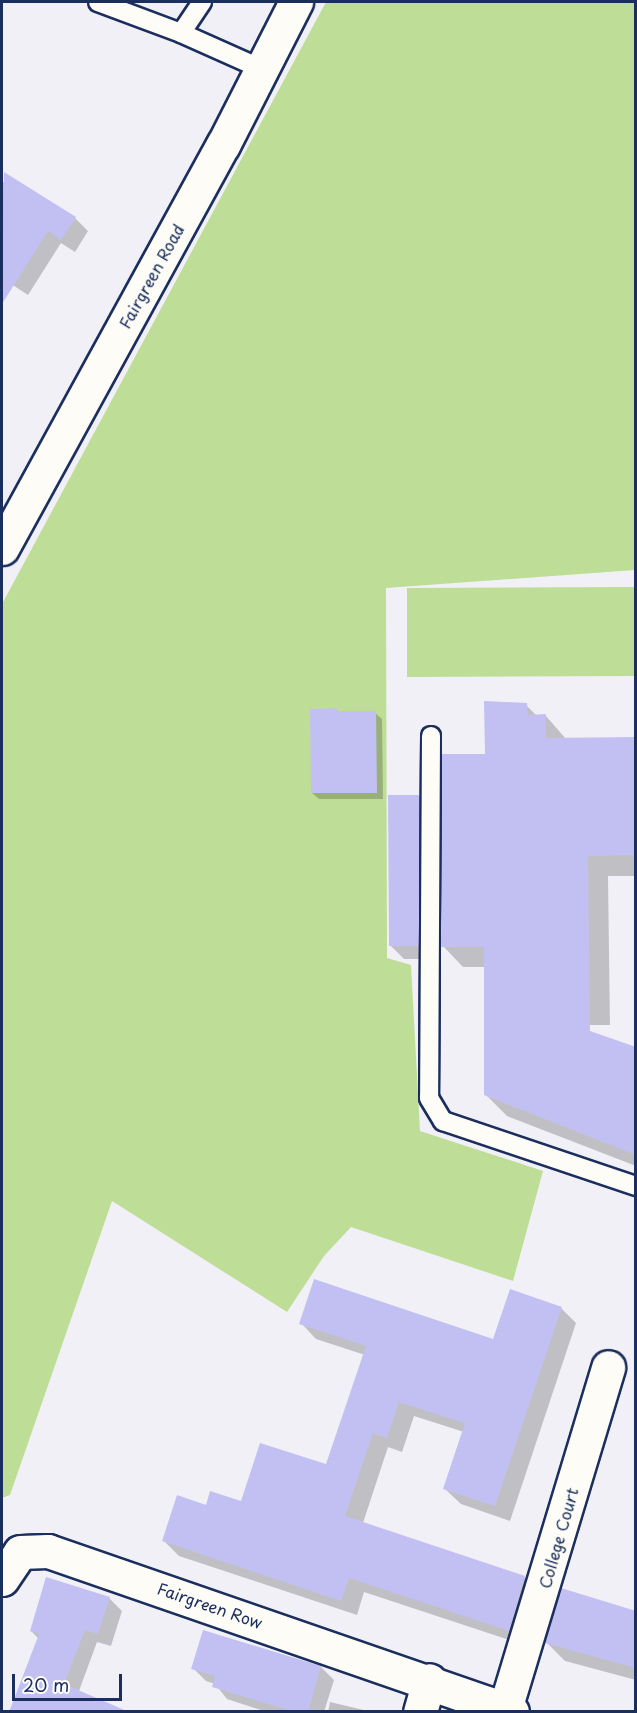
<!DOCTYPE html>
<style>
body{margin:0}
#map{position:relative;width:637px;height:1713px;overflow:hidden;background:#f1f0f6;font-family:"Playpen Sans",sans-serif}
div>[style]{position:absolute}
.green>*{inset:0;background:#bedd96}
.shadow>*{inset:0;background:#0003}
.building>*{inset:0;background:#c2c0f2}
.roads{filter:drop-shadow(2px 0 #1b2f5e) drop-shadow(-2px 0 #1b2f5e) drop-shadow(0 2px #1b2f5e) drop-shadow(0 -2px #1b2f5e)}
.service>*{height:18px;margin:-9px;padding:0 9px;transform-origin:9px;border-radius:9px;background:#fdfcf7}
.minor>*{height:33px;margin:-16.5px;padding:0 16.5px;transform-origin:16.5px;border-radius:16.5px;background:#fdfcf7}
.secondary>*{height:33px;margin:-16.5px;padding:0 16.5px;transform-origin:16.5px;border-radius:16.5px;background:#fdfcf7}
span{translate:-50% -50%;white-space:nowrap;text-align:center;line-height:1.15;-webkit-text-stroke:4.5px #fdfcf7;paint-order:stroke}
.street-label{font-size:16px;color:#1b2f5e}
.frame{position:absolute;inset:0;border:3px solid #1b2f5e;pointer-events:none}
.scale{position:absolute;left:12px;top:1674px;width:110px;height:27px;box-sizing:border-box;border:3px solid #1b2f5e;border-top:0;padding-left:8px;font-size:18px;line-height:21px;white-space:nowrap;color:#1b2f5e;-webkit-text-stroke:4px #fdfcf7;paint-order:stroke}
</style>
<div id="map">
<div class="green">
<i style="clip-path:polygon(326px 2px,635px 2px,635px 570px,386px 588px,387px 958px,411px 965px,420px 1131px,543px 1171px,513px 1281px,351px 1227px,324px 1256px,287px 1312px,112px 1201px,10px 1495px,2px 1498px,2px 604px)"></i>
<i style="clip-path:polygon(635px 587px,635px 676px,407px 677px,407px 588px)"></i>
</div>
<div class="shadow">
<i style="clip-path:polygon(2px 182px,18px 182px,75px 218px,88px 231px,75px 252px,61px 243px,28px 295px,2px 278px)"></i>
<i style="clip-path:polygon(526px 705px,537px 716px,546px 716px,566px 739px,636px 739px,636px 876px,608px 876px,610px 1025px,572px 1025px,636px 1049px,636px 1166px,507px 1116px,486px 1095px,486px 967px,463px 967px,443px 946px,486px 756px)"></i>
<i style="clip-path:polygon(375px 713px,382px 719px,383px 799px,319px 799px,312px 793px)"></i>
<i style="clip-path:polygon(419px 796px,432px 809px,431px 959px,404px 959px,391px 946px)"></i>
<i style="clip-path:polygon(561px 1308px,576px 1323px,510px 1521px,461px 1504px,445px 1489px,464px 1432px,414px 1416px,402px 1452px,388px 1447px,363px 1523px,525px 1578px,540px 1593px,524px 1645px,364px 1592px,357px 1615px,179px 1556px,164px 1541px,207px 1507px,242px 1503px,327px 1466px,365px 1355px,316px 1339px,301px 1323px,494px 1341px)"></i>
<i style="clip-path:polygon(109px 1598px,122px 1611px,111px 1646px,97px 1642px,79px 1691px,11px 1712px,39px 1639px,31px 1631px)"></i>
<i style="clip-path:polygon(636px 1617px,636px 1680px,565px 1661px,546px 1642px)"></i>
<i style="clip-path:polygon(321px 1667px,334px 1680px,324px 1712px,267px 1712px,227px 1699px,215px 1684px,206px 1681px,193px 1668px)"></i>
<i style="clip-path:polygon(330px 1702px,368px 1711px,368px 1712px,328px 1712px)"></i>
</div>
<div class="building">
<i style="clip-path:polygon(4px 172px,76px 217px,61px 240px,48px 231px,2px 304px)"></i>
<i style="clip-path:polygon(484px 701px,527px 703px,528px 715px,546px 714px,546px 738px,636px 737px,636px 855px,588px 856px,590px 1031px,636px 1047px,636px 1155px,484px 1095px,484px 947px,441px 947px,442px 754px,485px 754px)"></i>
<i style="clip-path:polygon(338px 708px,338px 711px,376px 711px,377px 793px,311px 793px,310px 709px)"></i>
<i style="clip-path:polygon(388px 795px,419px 795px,419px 946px,389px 946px)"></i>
<i style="clip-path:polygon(314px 1279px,493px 1339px,510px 1289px,562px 1307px,495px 1506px,443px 1489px,465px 1423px,399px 1402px,387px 1438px,373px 1433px,345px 1516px,525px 1576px,509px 1631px,349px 1578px,341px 1601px,162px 1541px,177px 1495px,206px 1505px,210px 1491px,241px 1501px,260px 1443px,326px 1464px,366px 1346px,299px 1324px)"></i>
<i style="clip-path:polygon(46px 1577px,110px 1597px,98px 1634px,85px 1630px,64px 1684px,129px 1712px,9px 1712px,39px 1634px,30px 1631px)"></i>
<i style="clip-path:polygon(561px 1588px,636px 1611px,636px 1668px,545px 1643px)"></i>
<i style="clip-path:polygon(203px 1630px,321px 1666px,308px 1712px,295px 1712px,212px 1687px,215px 1676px,191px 1669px)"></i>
</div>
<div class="roads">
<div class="service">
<i style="left:98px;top:2px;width:89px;rotate:20.5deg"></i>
<i style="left:202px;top:2px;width:37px;rotate:124deg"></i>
<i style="left:181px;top:33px;width:89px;rotate:24deg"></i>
<i style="left:431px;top:736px;width:362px;rotate:90.3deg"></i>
<i style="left:429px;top:1098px;width:27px;rotate:59deg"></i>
<i style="left:443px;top:1121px;width:204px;rotate:18.6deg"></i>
</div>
<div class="minor">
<i style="left:2px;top:1579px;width:32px;rotate:-56deg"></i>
<i style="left:20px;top:1552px;width:28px;rotate:-2deg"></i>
<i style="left:48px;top:1551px;width:491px;rotate:19.1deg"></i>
<i style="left:505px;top:1709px;width:357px;rotate:-73.2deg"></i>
<i style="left:420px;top:1712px;width:33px;rotate:-74deg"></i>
</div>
<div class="secondary">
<i style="left:2px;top:548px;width:460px;rotate:-61.3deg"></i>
<i style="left:223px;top:145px;width:161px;rotate:-63deg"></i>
</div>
</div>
<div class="street-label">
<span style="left:151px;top:276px;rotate:-61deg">Fairgreen Road</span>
<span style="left:558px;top:1538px;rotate:-74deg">College Court</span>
<span style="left:210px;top:1605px;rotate:19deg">Fairgreen Row</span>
</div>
<div class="frame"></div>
<div class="scale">20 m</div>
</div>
